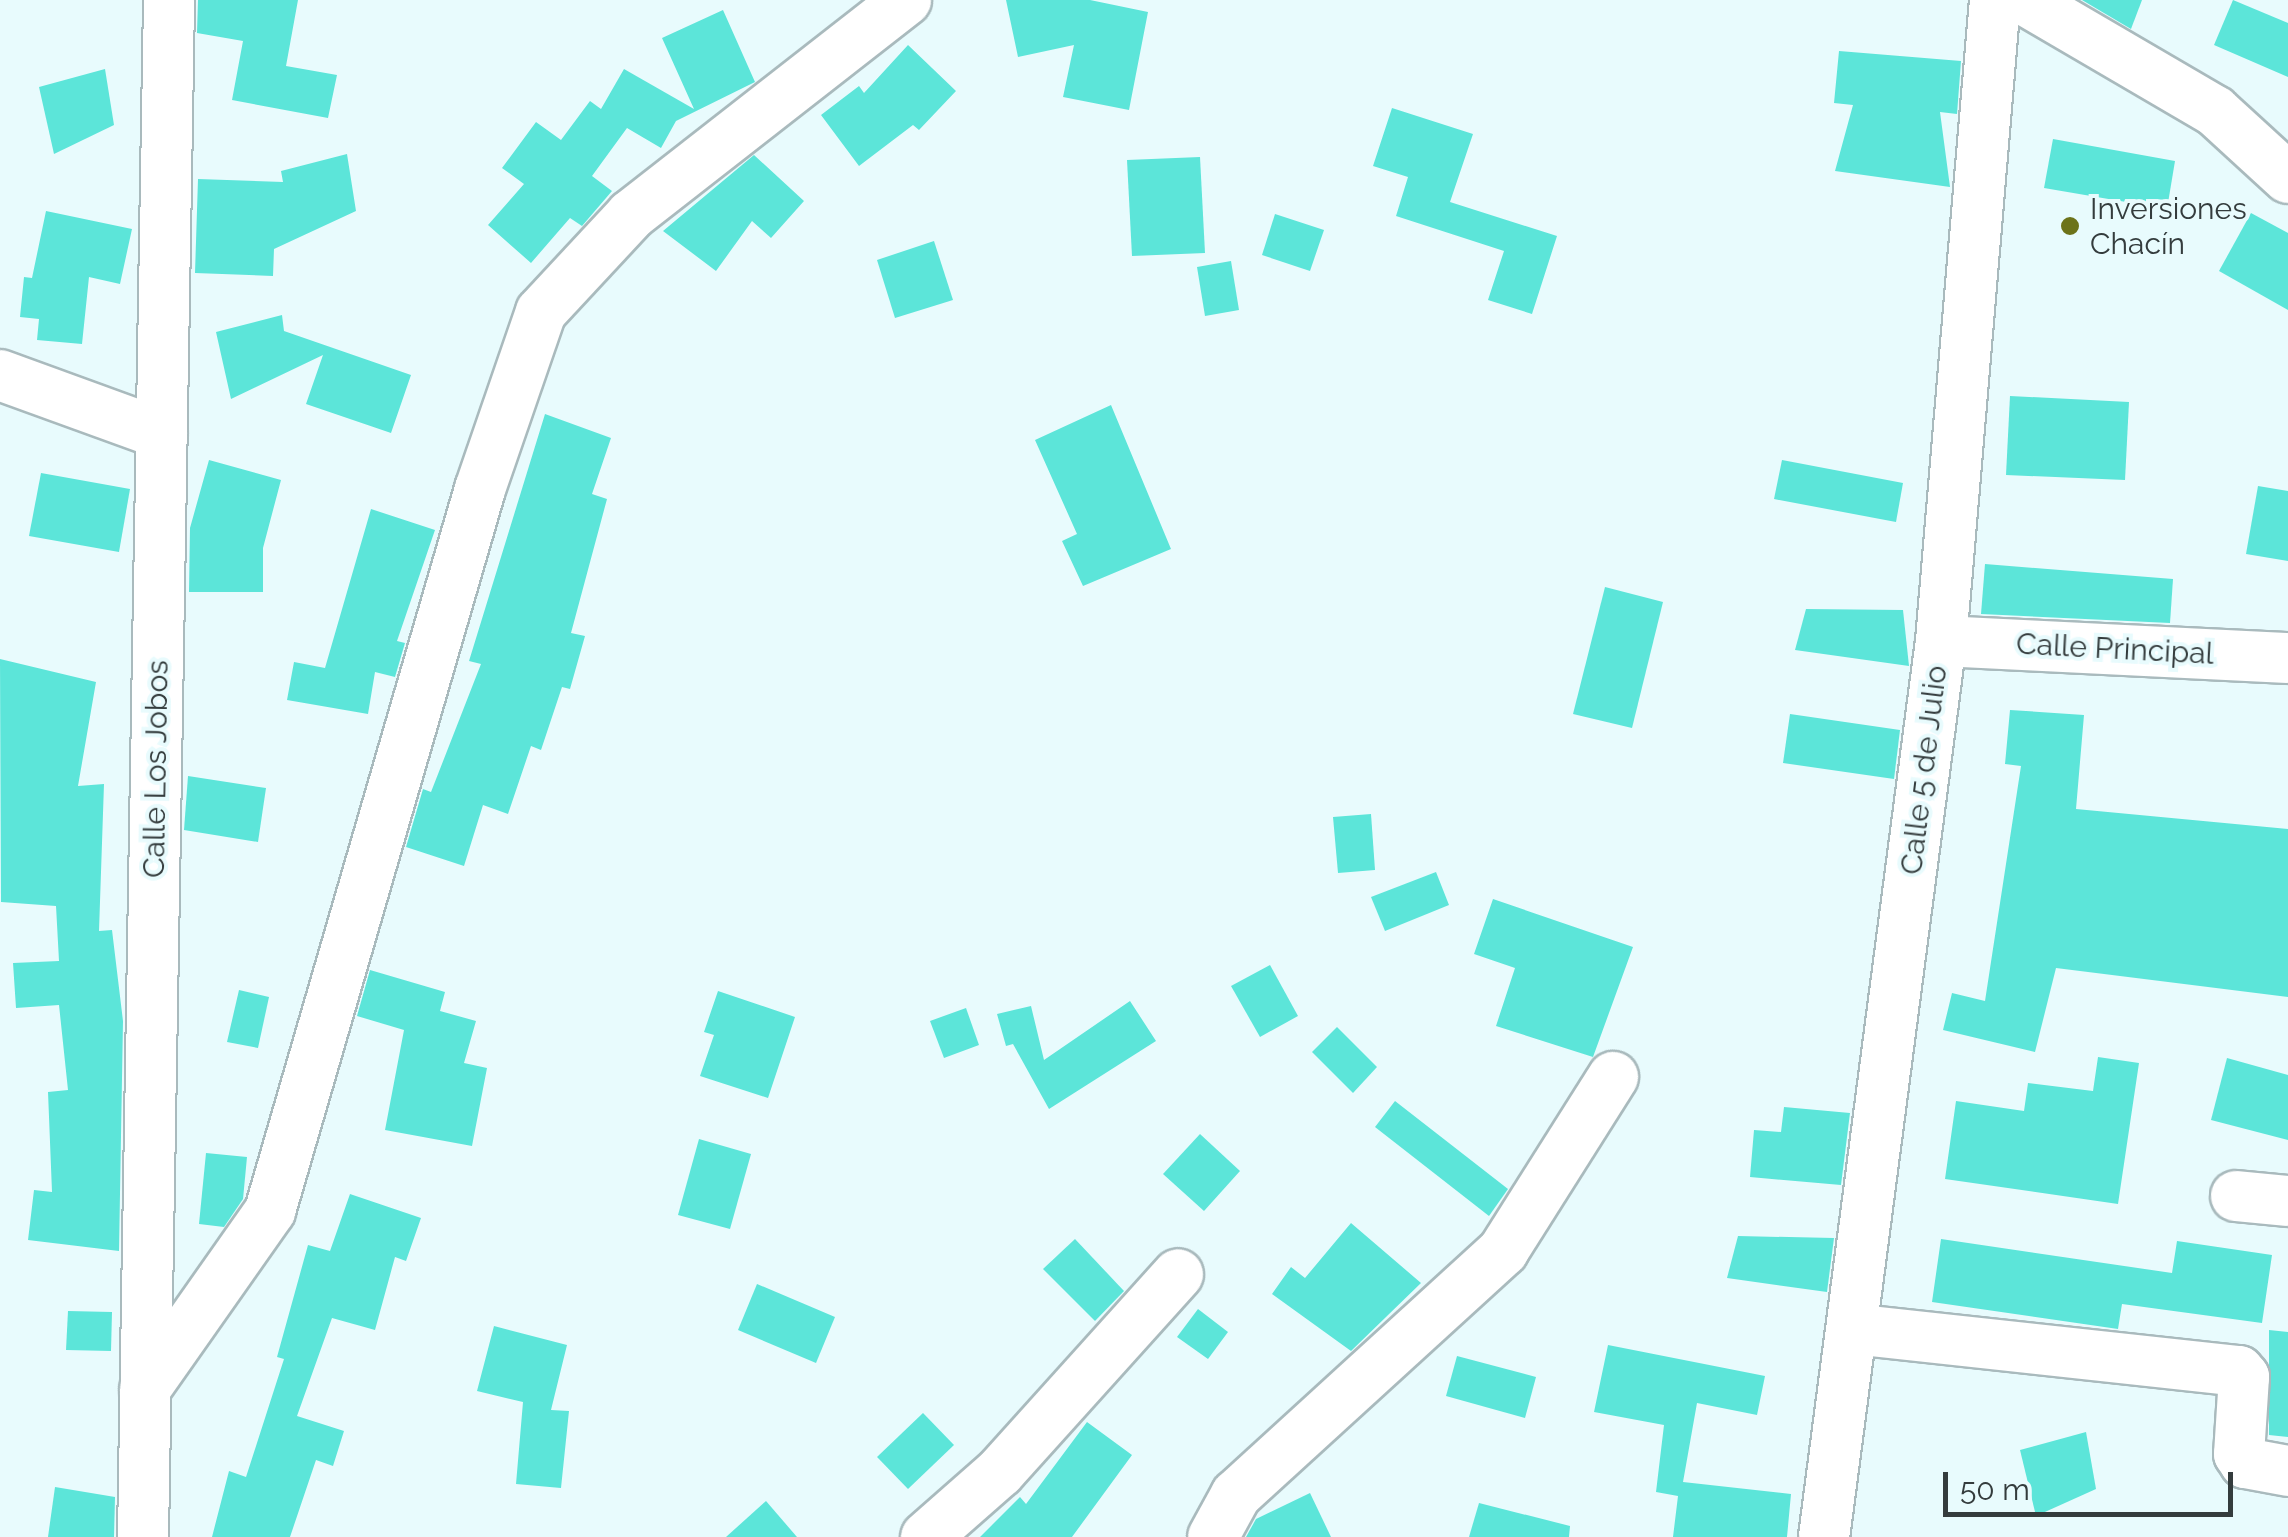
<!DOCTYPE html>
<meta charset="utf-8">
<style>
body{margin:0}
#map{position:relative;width:2288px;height:1537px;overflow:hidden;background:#e8fbfd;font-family:Raleway,sans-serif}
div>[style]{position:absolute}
.building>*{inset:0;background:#5ce5d9}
.roads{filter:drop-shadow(2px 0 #a9babd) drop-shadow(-2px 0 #a9babd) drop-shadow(0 2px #a9babd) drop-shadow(0 -2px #a9babd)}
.minor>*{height:50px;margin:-25px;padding:0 25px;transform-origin:25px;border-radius:25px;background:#fff}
.dots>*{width:28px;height:28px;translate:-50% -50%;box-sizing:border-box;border:5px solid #e8fbfd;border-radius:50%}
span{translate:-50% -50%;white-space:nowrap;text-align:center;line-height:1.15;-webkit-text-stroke:8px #e8fbfd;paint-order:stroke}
.poi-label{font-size:30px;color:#343c3d}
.left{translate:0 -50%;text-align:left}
.street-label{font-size:30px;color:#343c3d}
.scale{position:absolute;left:1943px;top:1472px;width:290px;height:45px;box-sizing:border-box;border:5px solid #343c3d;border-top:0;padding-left:12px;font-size:30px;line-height:35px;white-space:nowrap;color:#343c3d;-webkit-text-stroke:8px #e8fbfd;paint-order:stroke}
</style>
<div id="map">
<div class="building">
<i style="clip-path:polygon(198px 0,298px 0,286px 66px,337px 75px,328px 118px,232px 100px,243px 41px,197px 33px)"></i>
<i style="clip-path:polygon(1006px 0,1090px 0,1148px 12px,1129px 110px,1063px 97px,1074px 45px,1018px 57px)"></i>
<i style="clip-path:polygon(2082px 0,2142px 0,2131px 29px)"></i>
<i style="clip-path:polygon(2233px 0,2288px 23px,2288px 77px,2214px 45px)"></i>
<i style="clip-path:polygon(723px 10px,755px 82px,676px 121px,661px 148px,627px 128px,592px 176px,612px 191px,582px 226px,570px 218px,531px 263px,488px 225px,524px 184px,502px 168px,536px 122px,561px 140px,590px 101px,601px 109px,624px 69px,694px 109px,662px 38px)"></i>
<i style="clip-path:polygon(908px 45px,956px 91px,919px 130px,913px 125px,859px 166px,821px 115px,859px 86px,864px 93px)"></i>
<i style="clip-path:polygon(1839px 51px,1961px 61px,1957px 114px,1940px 112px,1950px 187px,1835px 171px,1853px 105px,1834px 103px)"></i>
<i style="clip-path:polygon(105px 69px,114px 125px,54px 154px,39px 87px)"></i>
<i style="clip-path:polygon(1392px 108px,1473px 134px,1450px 202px,1557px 236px,1532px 314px,1488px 300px,1504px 251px,1396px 216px,1408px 177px,1373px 166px)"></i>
<i style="clip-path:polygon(2053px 139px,2175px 161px,2167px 209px,2044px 188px)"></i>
<i style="clip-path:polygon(347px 154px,356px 211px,274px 249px,273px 276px,195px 273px,198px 179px,283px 182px,281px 171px)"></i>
<i style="clip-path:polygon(754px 155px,804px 201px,771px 238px,752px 221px,716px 271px,663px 231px)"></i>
<i style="clip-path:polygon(1200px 157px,1205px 253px,1132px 256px,1127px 160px)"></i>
<i style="clip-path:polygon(46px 211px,132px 229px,120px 284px,89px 277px,82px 344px,37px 340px,39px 319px,20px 317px,24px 277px,32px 278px)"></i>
<i style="clip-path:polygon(2251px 213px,2288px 233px,2288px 310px,2219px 271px)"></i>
<i style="clip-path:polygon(1275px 214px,1324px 230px,1310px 271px,1262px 255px)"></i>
<i style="clip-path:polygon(934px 241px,953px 300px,895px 318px,877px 260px)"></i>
<i style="clip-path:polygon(1231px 261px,1239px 310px,1205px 316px,1197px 267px)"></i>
<i style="clip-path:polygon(282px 315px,284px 331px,411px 375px,391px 433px,306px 404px,323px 355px,231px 399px,216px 332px)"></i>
<i style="clip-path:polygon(2010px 396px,2129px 402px,2125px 480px,2006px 475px)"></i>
<i style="clip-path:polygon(1111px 405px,1171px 549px,1083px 586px,1062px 541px,1077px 534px,1035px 440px)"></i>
<i style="clip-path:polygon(545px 414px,611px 438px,592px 494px,607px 499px,571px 633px,585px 636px,570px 689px,562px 687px,541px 750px,531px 746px,508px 814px,483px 805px,464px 866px,406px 847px,423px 789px,431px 792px,481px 664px,469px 661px)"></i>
<i style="clip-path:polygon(209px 460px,281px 480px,263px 548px,263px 592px,189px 592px,190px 528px)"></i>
<i style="clip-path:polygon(1782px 460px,1903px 483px,1896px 522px,1774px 499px)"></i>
<i style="clip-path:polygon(41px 473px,130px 489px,119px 552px,29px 536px)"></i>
<i style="clip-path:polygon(2258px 486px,2288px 491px,2288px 561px,2246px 554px)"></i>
<i style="clip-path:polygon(371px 509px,435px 530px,397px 641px,405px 643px,395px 677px,375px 672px,368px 714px,287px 700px,294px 662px,325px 668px)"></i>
<i style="clip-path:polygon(1985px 564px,2173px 579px,2170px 623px,1981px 614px)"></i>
<i style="clip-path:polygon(1605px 587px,1663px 602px,1632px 728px,1573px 714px)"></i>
<i style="clip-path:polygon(1806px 609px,1903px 610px,1909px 666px,1795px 650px)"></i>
<i style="clip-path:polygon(0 659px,96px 682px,78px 786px,104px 784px,99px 931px,112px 930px,123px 1021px,119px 1251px,28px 1240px,34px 1190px,52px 1192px,48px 1092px,68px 1090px,59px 1005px,16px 1008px,13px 963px,59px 961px,56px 906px,1px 902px)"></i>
<i style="clip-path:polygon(2010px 710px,2084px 715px,2076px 809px,2288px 829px,2288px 997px,2056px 968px,2035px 1052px,1943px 1030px,1952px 993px,1985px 1001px,2021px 766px,2005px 764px)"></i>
<i style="clip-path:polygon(1790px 714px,1900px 730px,1894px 779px,1783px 763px)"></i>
<i style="clip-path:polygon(188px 776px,266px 788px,258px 842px,184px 830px)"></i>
<i style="clip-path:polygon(1371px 814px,1375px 870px,1338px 873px,1333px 817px)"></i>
<i style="clip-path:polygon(1436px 872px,1449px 905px,1385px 931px,1371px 897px)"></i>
<i style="clip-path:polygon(1493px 899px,1633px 947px,1593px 1057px,1496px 1026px,1515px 968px,1474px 954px)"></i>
<i style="clip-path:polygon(1270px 965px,1298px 1016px,1260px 1037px,1231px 986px)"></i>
<i style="clip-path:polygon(370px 970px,445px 992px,440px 1011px,476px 1021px,464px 1063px,487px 1068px,472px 1146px,385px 1130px,404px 1030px,357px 1016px)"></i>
<i style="clip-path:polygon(239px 990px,269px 997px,258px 1048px,227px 1042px)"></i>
<i style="clip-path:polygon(718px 991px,795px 1017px,768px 1098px,700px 1076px,714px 1035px,704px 1032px)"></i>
<i style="clip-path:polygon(1130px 1001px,1156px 1041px,1049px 1109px,1013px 1044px,1006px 1046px,997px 1014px,1031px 1006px,1044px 1060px)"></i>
<i style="clip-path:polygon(966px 1008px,979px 1045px,944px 1058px,930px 1021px)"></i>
<i style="clip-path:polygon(1337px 1027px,1377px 1067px,1353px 1093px,1312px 1052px)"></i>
<i style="clip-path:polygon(2098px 1057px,2139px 1063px,2118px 1204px,1945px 1179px,1956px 1101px,2024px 1111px,2028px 1083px,2093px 1091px)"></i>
<i style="clip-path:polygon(2227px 1058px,2288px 1075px,2288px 1140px,2211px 1120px)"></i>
<i style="clip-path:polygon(1395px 1101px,1508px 1189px,1489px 1216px,1375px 1127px)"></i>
<i style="clip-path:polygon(1784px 1107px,1850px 1113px,1841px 1185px,1750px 1177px,1754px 1130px,1781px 1132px)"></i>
<i style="clip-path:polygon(1200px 1134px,1240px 1171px,1204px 1211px,1163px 1174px)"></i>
<i style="clip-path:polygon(699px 1139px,751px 1154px,730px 1229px,678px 1215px)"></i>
<i style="clip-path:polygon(206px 1153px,247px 1157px,243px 1199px,224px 1227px,199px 1224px)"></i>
<i style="clip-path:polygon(350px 1194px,421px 1218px,406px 1261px,395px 1257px,375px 1330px,332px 1318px,297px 1416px,344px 1431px,333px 1466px,316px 1460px,290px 1537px,212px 1537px,229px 1471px,246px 1477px,284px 1359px,277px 1357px,308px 1245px,330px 1251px)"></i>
<i style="clip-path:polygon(1351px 1223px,1421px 1283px,1351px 1351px,1272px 1294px,1291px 1267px,1305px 1278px)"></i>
<i style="clip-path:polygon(1738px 1236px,1834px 1238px,1827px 1292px,1727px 1278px)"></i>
<i style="clip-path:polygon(1075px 1239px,1124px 1291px,1095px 1321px,1043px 1269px)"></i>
<i style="clip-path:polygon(1941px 1239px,2172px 1273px,2177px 1241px,2272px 1255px,2262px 1323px,2122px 1304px,2118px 1329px,1932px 1302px)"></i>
<i style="clip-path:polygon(757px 1284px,835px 1317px,816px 1363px,738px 1330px)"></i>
<i style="clip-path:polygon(1198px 1309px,1228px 1332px,1208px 1359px,1177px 1337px)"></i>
<i style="clip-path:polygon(68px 1311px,112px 1312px,111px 1351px,66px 1350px)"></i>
<i style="clip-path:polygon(494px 1326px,567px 1345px,551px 1410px,569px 1411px,561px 1488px,516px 1484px,523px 1402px,477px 1391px)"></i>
<i style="clip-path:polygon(2269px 1330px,2288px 1332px,2288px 1437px,2269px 1435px)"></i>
<i style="clip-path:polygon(1608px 1345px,1765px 1376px,1757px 1415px,1697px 1403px,1683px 1482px,1791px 1494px,1787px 1537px,1673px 1537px,1678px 1496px,1656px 1492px,1664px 1425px,1594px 1412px)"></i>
<i style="clip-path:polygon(1457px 1356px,1536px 1377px,1525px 1418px,1446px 1396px)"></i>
<i style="clip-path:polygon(923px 1413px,954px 1445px,908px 1489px,877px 1457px)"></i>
<i style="clip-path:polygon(1087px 1422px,1132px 1455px,1072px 1537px,980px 1537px,1020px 1497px,1026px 1504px)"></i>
<i style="clip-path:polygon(2086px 1432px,2096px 1489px,2036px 1516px,2020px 1450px)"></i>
<i style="clip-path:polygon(55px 1487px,115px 1497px,114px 1537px,48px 1537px)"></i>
<i style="clip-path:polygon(1310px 1493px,1331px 1537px,1246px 1537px,1256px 1519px)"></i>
<i style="clip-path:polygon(766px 1501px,797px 1537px,726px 1537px)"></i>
<i style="clip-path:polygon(1479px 1503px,1570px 1526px,1569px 1537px,1469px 1537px)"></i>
</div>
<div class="roads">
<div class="minor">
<i style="left:2025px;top:0;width:220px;rotate:30.3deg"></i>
<i style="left:2215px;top:111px;width:99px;rotate:42.5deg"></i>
<i style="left:0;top:375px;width:172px;rotate:20deg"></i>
<i style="left:1941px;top:641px;width:347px;rotate:2.8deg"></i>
<i style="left:2236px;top:1196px;width:52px;rotate:5.5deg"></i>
<i style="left:1852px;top:1329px;width:389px;rotate:6.2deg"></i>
<i style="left:2239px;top:1371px;width:8px;rotate:50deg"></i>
<i style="left:2244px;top:1377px;width:77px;rotate:93.7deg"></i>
<i style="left:2239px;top:1454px;width:11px;rotate:56deg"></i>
<i style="left:2245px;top:1463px;width:44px;rotate:10.5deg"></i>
<i style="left:145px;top:1389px;width:218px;rotate:-54.9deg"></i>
<i style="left:270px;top:1211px;width:752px;rotate:-73.78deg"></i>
<i style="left:480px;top:489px;width:187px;rotate:-71deg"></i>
<i style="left:541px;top:312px;width:132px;rotate:-47.1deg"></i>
<i style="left:631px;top:215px;width:349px;rotate:-38deg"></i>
<i style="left:143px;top:1537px;width:1537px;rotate:-89.03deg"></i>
<i style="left:926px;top:1537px;width:98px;rotate:-41.3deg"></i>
<i style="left:1000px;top:1472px;width:266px;rotate:-48deg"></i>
<i style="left:1213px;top:1537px;width:48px;rotate:-61.3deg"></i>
<i style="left:1236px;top:1495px;width:362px;rotate:-42.4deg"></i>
<i style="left:1503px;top:1251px;width:206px;rotate:-57.7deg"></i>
<i style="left:1824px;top:1537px;width:904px;rotate:-82.56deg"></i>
<i style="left:1941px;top:641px;width:643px;rotate:-85.18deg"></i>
</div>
</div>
<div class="dots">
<i style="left:2070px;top:226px;background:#6c731a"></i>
</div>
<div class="poi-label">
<span class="left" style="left:2090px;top:226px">Inversiones<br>Chacín</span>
</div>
<div class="street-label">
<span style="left:2115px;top:649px;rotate:3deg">Calle Principal</span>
<span style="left:156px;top:769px;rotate:-89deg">Calle Los Jobos</span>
<span style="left:1924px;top:770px;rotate:-83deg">Calle 5 de Julio</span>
</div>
<div class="scale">50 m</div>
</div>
